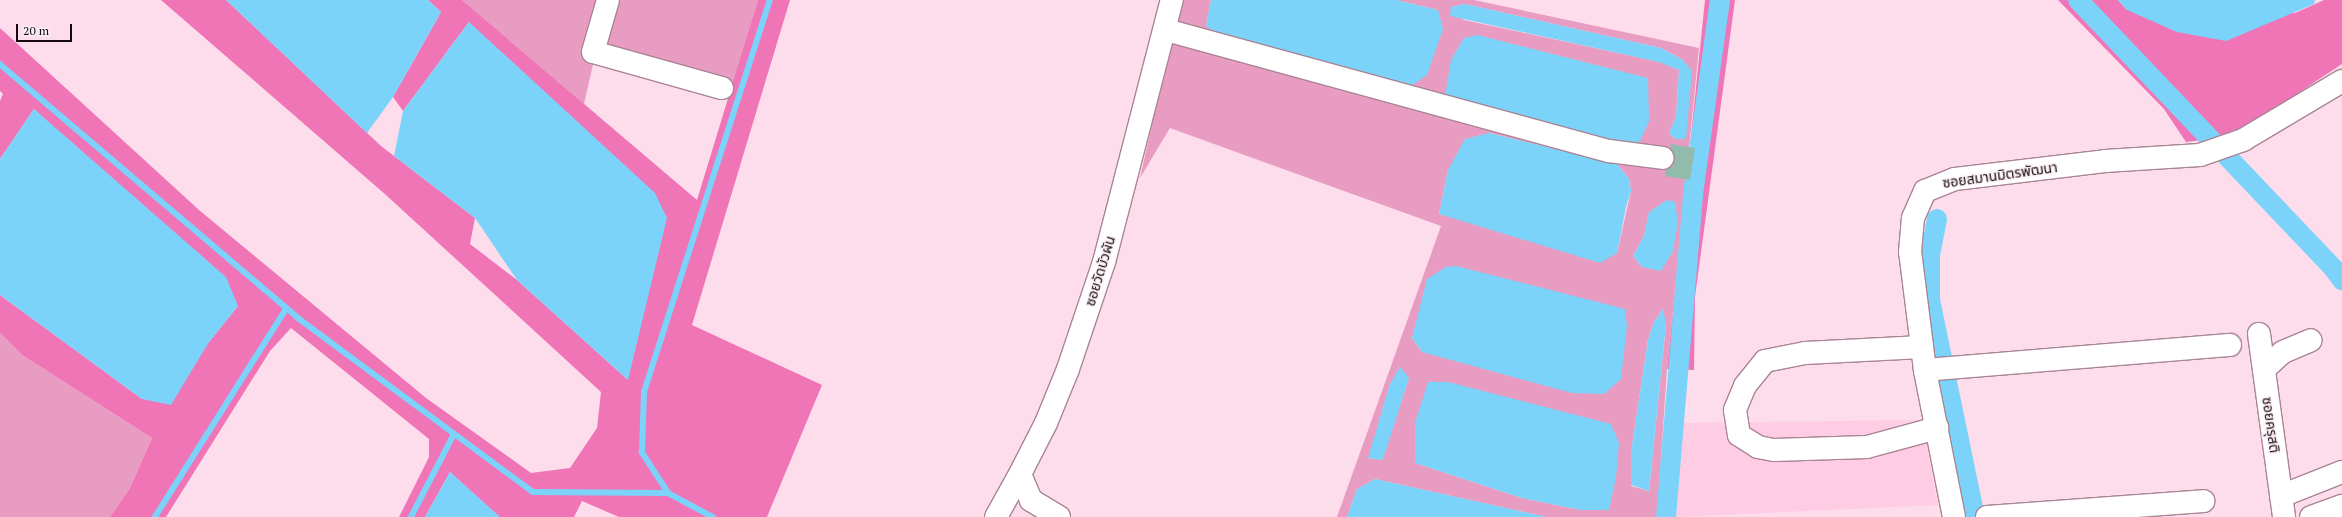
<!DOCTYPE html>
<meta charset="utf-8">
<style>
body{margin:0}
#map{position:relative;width:2342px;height:517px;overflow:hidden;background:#fddceb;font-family:"PT Serif","Noto Sans Thai",serif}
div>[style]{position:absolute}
.built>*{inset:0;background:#fecde4}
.green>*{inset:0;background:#e89cc2}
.forest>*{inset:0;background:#f075b7}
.water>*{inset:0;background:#7cd3fa}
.stream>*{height:5.5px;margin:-2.75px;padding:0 2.75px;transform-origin:2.75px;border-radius:2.75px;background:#7cd3fa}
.canal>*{height:20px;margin:-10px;padding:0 10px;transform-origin:10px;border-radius:10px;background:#7cd3fa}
.building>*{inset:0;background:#91bcab}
.roads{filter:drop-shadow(1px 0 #a98495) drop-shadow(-1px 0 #a98495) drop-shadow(0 1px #a98495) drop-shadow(0 -1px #a98495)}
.minor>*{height:22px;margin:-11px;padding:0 11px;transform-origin:11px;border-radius:11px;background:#fff}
span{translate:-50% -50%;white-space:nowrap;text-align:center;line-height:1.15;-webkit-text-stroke:3px #faf1f5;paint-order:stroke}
.street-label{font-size:14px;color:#160910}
.scale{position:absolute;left:16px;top:24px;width:56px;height:18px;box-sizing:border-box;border:2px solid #160910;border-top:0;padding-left:5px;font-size:12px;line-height:14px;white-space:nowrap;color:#160910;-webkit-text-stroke:3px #faf1f5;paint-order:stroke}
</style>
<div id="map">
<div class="built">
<i style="clip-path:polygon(1922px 420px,1938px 505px,1675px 517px,1682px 423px)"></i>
</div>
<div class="green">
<i style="clip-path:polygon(462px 0,758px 0,729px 98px,594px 60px,584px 104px)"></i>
<i style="clip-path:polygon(evenodd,1180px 0,1211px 0,1206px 26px,1438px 10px,1396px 0,1474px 0,1699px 48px,1667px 369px,1657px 517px,1546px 517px,1375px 479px,1357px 489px,1347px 517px,1337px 517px,1441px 226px,1170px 128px,1140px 178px,1180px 0,1465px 4px,1661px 48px,1683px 60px,1676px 139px,1669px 133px,1676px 117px,1679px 70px,1660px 62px,1464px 20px,1451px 7px,1465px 4px,1180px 0,1489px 133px,1617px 164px,1629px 179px,1631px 191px,1617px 253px,1439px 214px,1448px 170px,1489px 133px,1180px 0,1649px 212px,1642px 267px,1633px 256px,1644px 236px,1649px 212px,1180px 0,1421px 306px,1422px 352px,1412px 338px,1421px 306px,1180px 0,1662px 310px,1666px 324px,1649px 491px,1631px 486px,1631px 452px,1648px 340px,1654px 322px,1662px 310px,1180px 0,1409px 378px,1382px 460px,1369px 458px,1390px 384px,1409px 378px,1180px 0,1415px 463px,1581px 510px,1522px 498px,1415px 463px)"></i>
<i style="clip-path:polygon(0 333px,22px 355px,152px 438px,130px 488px,110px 517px,0 517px)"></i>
</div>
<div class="forest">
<i style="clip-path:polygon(161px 0,226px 0,381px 146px,475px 218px,470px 244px,517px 280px,628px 380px,469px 22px,403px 111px,393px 97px,441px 12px,428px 0,462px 0,697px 200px,758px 0,790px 0,692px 325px,822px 385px,767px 517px,619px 517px,582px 501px,574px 517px,499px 517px,450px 472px,425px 517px,399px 517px,429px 457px,429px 439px,291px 328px,270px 351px,166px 517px,110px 517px,130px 488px,152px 438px,22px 355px,0 333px,0 295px,142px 399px,209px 342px,238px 306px,34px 109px,0 159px,0 101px,3px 94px,0 91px,0 28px,199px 210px,426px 398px,531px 473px,570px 468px,597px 428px,601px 392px,386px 195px)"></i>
<i style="clip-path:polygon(1705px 0,1735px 0,1695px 297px,1694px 370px,1667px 369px)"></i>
<i style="clip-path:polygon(2058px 0,2118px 0,2127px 10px,2295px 13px,2324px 0,2342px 0,2342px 64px,2256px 121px,2219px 138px,2186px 142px,2164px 109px)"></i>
</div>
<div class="water">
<i style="clip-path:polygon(226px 0,428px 0,441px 12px,393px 97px,367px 133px)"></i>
<i style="clip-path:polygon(1211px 0,1396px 0,1438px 10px,1443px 29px,1427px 75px,1408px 88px,1230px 41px,1206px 26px)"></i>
<i style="clip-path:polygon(2118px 0,2315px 0,2314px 4px,2226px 41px,2177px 32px,2127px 10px)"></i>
<i style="clip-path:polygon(1465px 4px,1661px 48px,1683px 60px,1692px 71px,1686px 139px,1675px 139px,1669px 133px,1676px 117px,1679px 70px,1659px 62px,1450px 16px,1451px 7px)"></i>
<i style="clip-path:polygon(469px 22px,655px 193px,667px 218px,628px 380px,517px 280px,475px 218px,394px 156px,403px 111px)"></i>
<i style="clip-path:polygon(1477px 35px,1648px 78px,1649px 121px,1639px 143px,1620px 146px,1445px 96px,1451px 60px,1464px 38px)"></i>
<i style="clip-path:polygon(34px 109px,226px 277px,238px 306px,209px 342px,171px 405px,142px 399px,0 295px,0 159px)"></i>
<i style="clip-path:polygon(1489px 133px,1617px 164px,1629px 179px,1631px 191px,1626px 207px,1617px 253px,1600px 263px,1439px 214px,1448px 170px,1465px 139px)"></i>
<i style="clip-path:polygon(1667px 200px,1675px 202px,1678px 222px,1673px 251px,1661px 271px,1642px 267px,1633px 256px,1644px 236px,1649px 212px)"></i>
<i style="clip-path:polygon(1456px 266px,1625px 309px,1627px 326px,1621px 379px,1604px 394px,1572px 393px,1422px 352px,1412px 338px,1427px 279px,1446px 267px)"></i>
<i style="clip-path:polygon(1663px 309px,1666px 324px,1649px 491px,1631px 485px,1631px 452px,1648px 340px,1654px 322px)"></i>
<i style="clip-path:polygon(1400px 367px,1409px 378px,1386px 450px,1382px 460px,1368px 458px,1390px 384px)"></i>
<i style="clip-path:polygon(1428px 382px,1448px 382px,1611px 424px,1619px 443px,1616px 477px,1609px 510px,1581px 510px,1522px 498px,1415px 463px,1415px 423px)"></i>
<i style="clip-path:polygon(450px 472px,499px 516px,499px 517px,425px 517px)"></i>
<i style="clip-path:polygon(1375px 479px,1542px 516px,1546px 517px,1347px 517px,1357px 489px)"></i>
</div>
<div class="stream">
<i style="left:0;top:64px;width:392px;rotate:40.4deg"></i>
<i style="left:298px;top:318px;width:292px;rotate:36.5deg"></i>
<i style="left:533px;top:492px;width:135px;rotate:0.4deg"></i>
<i style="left:668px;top:493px;width:51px;rotate:28.1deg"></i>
<i style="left:668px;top:493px;width:48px;rotate:-123deg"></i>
<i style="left:642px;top:453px;width:61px;rotate:-88.1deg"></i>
<i style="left:644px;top:392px;width:412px;rotate:-72.2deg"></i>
<i style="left:155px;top:517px;width:246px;rotate:-57.8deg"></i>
<i style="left:411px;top:517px;width:93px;rotate:-62.6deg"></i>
</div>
<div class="canal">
<i style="left:2078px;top:0;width:371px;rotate:46.4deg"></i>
<i style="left:2334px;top:269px;width:14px;rotate:54deg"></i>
<i style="left:1937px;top:219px;width:36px;rotate:101deg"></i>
<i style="left:1930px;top:254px;width:46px;rotate:90deg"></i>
<i style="left:1930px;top:300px;width:222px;rotate:78.3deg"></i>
<i style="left:1666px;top:517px;width:331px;rotate:-85.2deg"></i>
<i style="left:1694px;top:187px;width:189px;rotate:-82.1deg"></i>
</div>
<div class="building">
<i style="clip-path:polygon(1670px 144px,1695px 148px,1690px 180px,1665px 176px,1666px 170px,1673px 166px,1675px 160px)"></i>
</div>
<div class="roads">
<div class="minor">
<i style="left:608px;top:0;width:54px;rotate:106.1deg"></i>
<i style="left:593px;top:52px;width:134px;rotate:15.6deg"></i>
<i style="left:1166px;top:30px;width:459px;rotate:15.3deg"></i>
<i style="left:1609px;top:151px;width:54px;rotate:7.4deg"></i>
<i style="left:2259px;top:334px;width:185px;rotate:82.2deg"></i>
<i style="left:1922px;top:347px;width:117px;rotate:177.1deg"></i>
<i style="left:1805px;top:353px;width:41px;rotate:168.7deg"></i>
<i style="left:1765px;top:361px;width:32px;rotate:129deg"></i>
<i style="left:1745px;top:386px;width:26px;rotate:113deg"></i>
<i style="left:1735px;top:410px;width:25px;rotate:81deg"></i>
<i style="left:1739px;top:435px;width:22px;rotate:32deg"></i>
<i style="left:1758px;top:447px;width:16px;rotate:11deg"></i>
<i style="left:1774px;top:450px;width:93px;rotate:-1.8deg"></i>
<i style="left:1867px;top:447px;width:73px;rotate:-15.2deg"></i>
<i style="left:2264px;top:369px;width:25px;rotate:-42deg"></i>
<i style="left:2283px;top:352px;width:30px;rotate:-23deg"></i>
<i style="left:1925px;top:370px;width:306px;rotate:-4.7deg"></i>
<i style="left:2281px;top:496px;width:66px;rotate:-21.5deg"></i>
<i style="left:996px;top:517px;width:49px;rotate:-60.8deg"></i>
<i style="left:1059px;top:517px;width:33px;rotate:-149deg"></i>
<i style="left:1031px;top:500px;width:28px;rotate:-113deg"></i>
<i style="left:1020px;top:474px;width:57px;rotate:-63deg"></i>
<i style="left:1046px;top:423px;width:58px;rotate:-67.8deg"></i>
<i style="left:1068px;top:369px;width:113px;rotate:-71.4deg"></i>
<i style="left:1104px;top:262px;width:271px;rotate:-75.5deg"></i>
<i style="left:1954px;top:517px;width:150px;rotate:-101.2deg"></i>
<i style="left:1925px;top:370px;width:119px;rotate:-97.2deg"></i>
<i style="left:1910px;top:252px;width:34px;rotate:-85deg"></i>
<i style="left:1913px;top:218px;width:30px;rotate:-66deg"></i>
<i style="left:1925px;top:191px;width:32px;rotate:-22deg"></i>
<i style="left:1955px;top:179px;width:151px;rotate:-6.8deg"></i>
<i style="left:2105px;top:161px;width:95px;rotate:-3.6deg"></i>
<i style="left:2200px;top:155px;width:46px;rotate:-19.2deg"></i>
<i style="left:2243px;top:140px;width:115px;rotate:-30.8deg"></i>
<i style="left:1987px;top:517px;width:217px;rotate:-4.2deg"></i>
<i style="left:2311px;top:517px;width:33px;rotate:-20deg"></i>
</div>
</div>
<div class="street-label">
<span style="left:2000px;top:175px;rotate:-8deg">ซอยสมานมิตรพัฒนา</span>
<span style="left:1100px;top:271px;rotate:-73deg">ซอยวัดบัวผัน</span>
<span style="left:2271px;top:425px;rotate:82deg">ซอยครุสติ</span>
</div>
<div class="scale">20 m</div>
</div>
